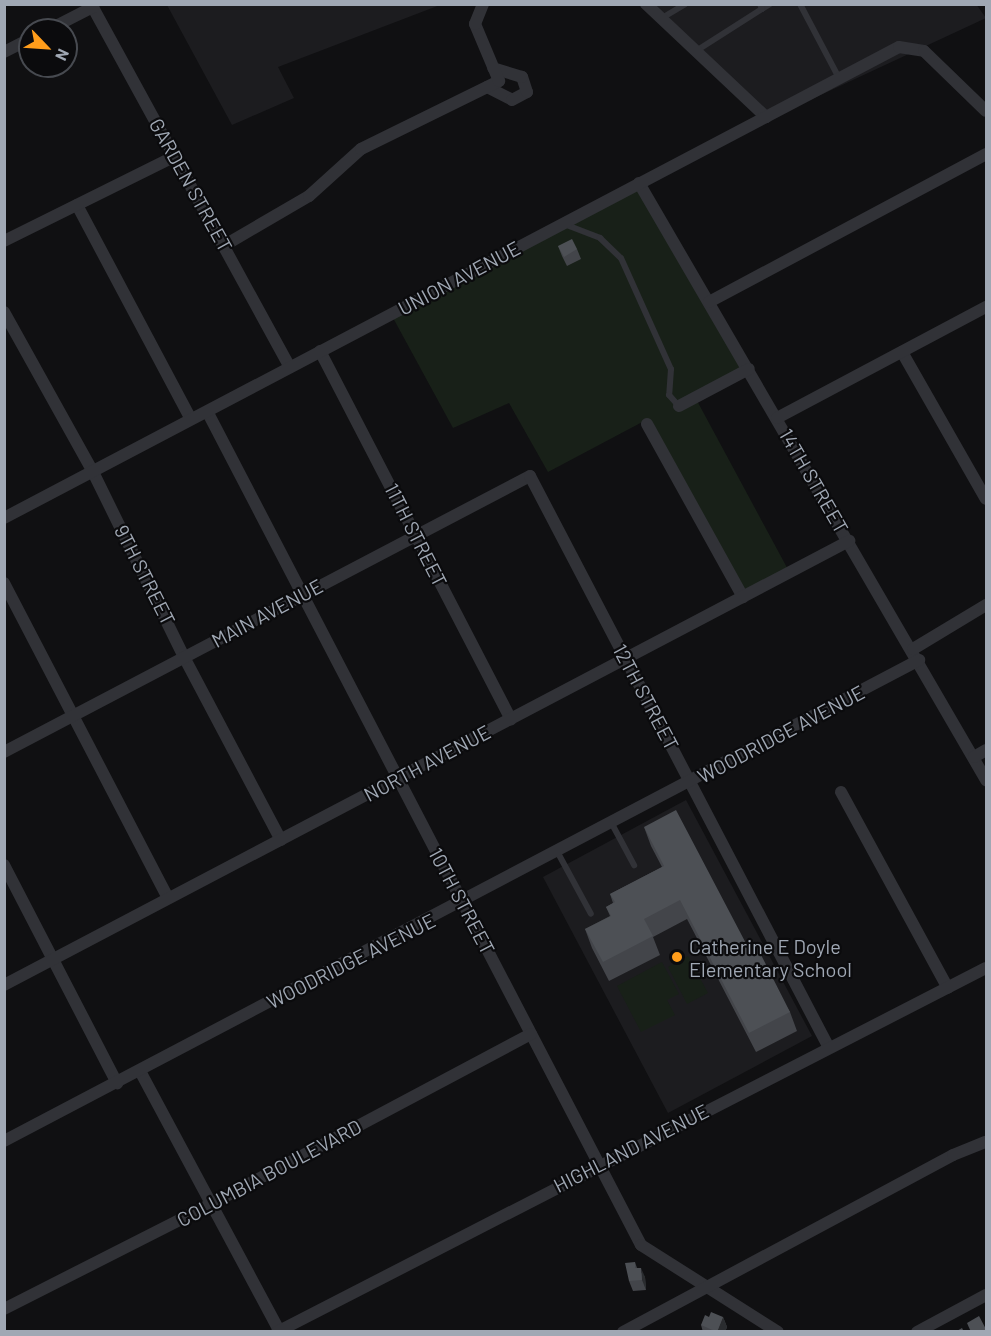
<!DOCTYPE html>
<style>
body{margin:0}
#map{position:relative;width:991px;height:1336px;overflow:hidden;background:#101012;font-family:Barlow,sans-serif}
div>[style]{position:absolute}
.built>*{inset:0;background:#1c1c1f}
.green>*{inset:0;background:#182018}
.lane>*{height:6px;margin:-3px;padding:0 3px;transform-origin:3px;border-radius:3px;background:#313237}
.street>*{height:12px;margin:-6px;padding:0 6px;transform-origin:6px;border-radius:6px;background:#313237}
.wall>*{inset:0;background:#43454a}
.shaded-wall>*{inset:0;background:#2a2c2f}
.building>*{inset:0;background:#4d5055}
.dots>*{width:16px;height:16px;translate:-50% -50%;box-sizing:border-box;border:3px solid #0b0b0d;border-radius:50%}
span{translate:-50% -50%;white-space:nowrap;text-align:center;line-height:1.15;-webkit-text-stroke:4.5px #0b0b0d;paint-order:stroke}
.street-label{font-size:20px;color:#a0a8b4}
.poi-label{font-size:20px;color:#a0a8b4}
.left{translate:0 -50%;text-align:left}
.frame{position:absolute;inset:0;border:6px solid #a0a8b4;pointer-events:none}
.north{position:absolute;left:18px;top:18px;width:60px;height:60px;box-sizing:border-box;background:#0b0b0d;border:2px solid #474a50;border-radius:50%;rotate:115deg;font-size:16px;font-weight:700;line-height:24px;text-align:center;color:#a0a8b4}
.north::after{content:'';display:block;margin:auto;width:21px;height:27px;background:#ff9d1b;clip-path:polygon(50% 0,100% 100%,50% 72%,0 100%)}
</style>
<div id="map">
<div class="built">
<i style="clip-path:polygon(976px 4px,986px 18px,767px 120px,644px 5px)"></i>
<i style="clip-path:polygon(167px 5px,440px 5px,278px 67px,294px 98px,232px 125px)"></i>
<i style="clip-path:polygon(686px 800px,812px 1036px,668px 1113px,543px 877px)"></i>
</div>
<div class="green">
<i style="clip-path:polygon(645px 185px,749px 373px,695px 397px,791px 575px,741px 601px,648px 419px,548px 472px,509px 403px,453px 428px,392px 316px)"></i>
<i style="clip-path:polygon(688px 956px,708px 993px,687px 1004px,668px 967px)"></i>
<i style="clip-path:polygon(662px 962px,679px 994px,667px 1000px,675px 1015px,641px 1032px,617px 986px)"></i>
</div>
<div class="lane">
<i style="left:800px;top:4px;width:84px;rotate:62.2deg"></i>
<i style="left:762px;top:9px;width:9px;rotate:-32deg"></i>
<i style="left:662px;top:18px;width:27px;rotate:-31deg"></i>
<i style="left:696px;top:51px;width:78px;rotate:-32.5deg"></i>
<i style="left:762px;top:9px;width:5px;rotate:-112deg"></i>
<i style="left:564px;top:224px;width:39px;rotate:21deg"></i>
<i style="left:600px;top:238px;width:29px;rotate:44deg"></i>
<i style="left:621px;top:258px;width:122px;rotate:65.8deg"></i>
<i style="left:671px;top:369px;width:26px;rotate:94deg"></i>
<i style="left:669px;top:395px;width:15px;rotate:48deg"></i>
<i style="left:612px;top:824px;width:47px;rotate:61.8deg"></i>
<i style="left:558px;top:853px;width:69px;rotate:61.6deg"></i>
</div>
<div class="street">
<i style="left:91px;top:4px;width:414px;rotate:61.3deg"></i>
<i style="left:646px;top:4px;width:165px;rotate:43.3deg"></i>
<i style="left:48px;top:30px;width:51px;rotate:-27.1deg"></i>
<i style="left:4px;top:52px;width:29px;rotate:-27deg"></i>
<i style="left:487px;top:87px;width:28px;rotate:27deg"></i>
<i style="left:512px;top:100px;width:17px;rotate:-28deg"></i>
<i style="left:527px;top:92px;width:16px;rotate:-108deg"></i>
<i style="left:522px;top:77px;width:30px;rotate:-163deg"></i>
<i style="left:639px;top:183px;width:691px;rotate:59.83deg"></i>
<i style="left:77px;top:205px;width:242px;rotate:62deg"></i>
<i style="left:4px;top:241px;width:191px;rotate:-26.4deg"></i>
<i style="left:225px;top:245px;width:97px;rotate:-30.3deg"></i>
<i style="left:309px;top:196px;width:70px;rotate:-42.1deg"></i>
<i style="left:361px;top:149px;width:154px;rotate:-26.2deg"></i>
<i style="left:499px;top:81px;width:62px;rotate:-112.8deg"></i>
<i style="left:475px;top:24px;width:22px;rotate:-68deg"></i>
<i style="left:709px;top:302px;width:314px;rotate:-28.1deg"></i>
<i style="left:4px;top:312px;width:183px;rotate:60.9deg"></i>
<i style="left:93px;top:472px;width:206px;rotate:63.8deg"></i>
<i style="left:184px;top:657px;width:207px;rotate:62.1deg"></i>
<i style="left:320px;top:351px;width:415px;rotate:62.6deg"></i>
<i style="left:902px;top:352px;width:169px;rotate:60.3deg"></i>
<i style="left:679px;top:406px;width:79px;rotate:-27.9deg"></i>
<i style="left:208px;top:413px;width:938px;rotate:62.51deg"></i>
<i style="left:641px;top:1245px;width:162px;rotate:32.4deg"></i>
<i style="left:777px;top:418px;width:237px;rotate:-28deg"></i>
<i style="left:647px;top:424px;width:198px;rotate:61deg"></i>
<i style="left:4px;top:518px;width:1011px;rotate:-27.76deg"></i>
<i style="left:899px;top:47px;width:25px;rotate:9deg"></i>
<i style="left:924px;top:51px;width:86px;rotate:44.1deg"></i>
<i style="left:4px;top:583px;width:355px;rotate:62.5deg"></i>
<i style="left:913px;top:649px;width:85px;rotate:-31.1deg"></i>
<i style="left:4px;top:752px;width:594px;rotate:-27.69deg"></i>
<i style="left:530px;top:476px;width:643px;rotate:62.4deg"></i>
<i style="left:974px;top:757px;width:14px;rotate:-30deg"></i>
<i style="left:841px;top:792px;width:223px;rotate:61.4deg"></i>
<i style="left:4px;top:865px;width:246px;rotate:62.6deg"></i>
<i style="left:4px;top:985px;width:955px;rotate:-27.72deg"></i>
<i style="left:140px;top:1071px;width:296px;rotate:61.8deg"></i>
<i style="left:4px;top:1141px;width:1034px;rotate:-27.73deg"></i>
<i style="left:4px;top:1309px;width:234px;rotate:-26.9deg"></i>
<i style="left:213px;top:1203px;width:360px;rotate:-28deg"></i>
<i style="left:277px;top:1332px;width:797px;rotate:-27.18deg"></i>
<i style="left:623px;top:1332px;width:374px;rotate:-28.2deg"></i>
<i style="left:953px;top:1155px;width:35px;rotate:-22deg"></i>
<i style="left:917px;top:1332px;width:78px;rotate:-28.2deg"></i>
</div>
<div class="wall">
<i style="clip-path:polygon(558px 246px,577px 249px,581px 259px,567px 266px,562px 256px)"></i>
<i style="clip-path:polygon(644px 827px,750px 951px,790px 1012px,797px 1031px,756px 1052px,687px 919px,653px 937px,660px 955px,609px 981px,592px 948px,585px 929px,610px 916px,606px 907px,613px 903px,610px 894px,662px 867px,651px 846px)"></i>
<i style="clip-path:polygon(635px 1262px,637px 1268px,645px 1277px,646px 1290px,633px 1291px,629px 1281px)"></i>
<i style="clip-path:polygon(723px 1317px,727px 1327px,725px 1332px,703px 1332px,701px 1325px)"></i>
</div>
<div class="shaded-wall">
<i style="clip-path:polygon(641px 1268px,645px 1277px,646px 1290px,642px 1280px)"></i>
<i style="clip-path:polygon(723px 1317px,727px 1327px,725px 1332px,717px 1332px)"></i>
</div>
<div class="building">
<i style="clip-path:polygon(572px 239px,577px 249px,564px 257px,558px 246px)"></i>
<i style="clip-path:polygon(676px 810px,750px 951px,757px 947px,790px 1012px,749px 1033px,680px 900px,644px 919px,653px 936px,603px 962px,585px 929px,611px 916px,606px 907px,615px 902px,610px 894px,664px 866px,644px 827px)"></i>
<i style="clip-path:polygon(635px 1262px,635px 1268px,641px 1268px,642px 1280px,629px 1281px,625px 1263px)"></i>
<i style="clip-path:polygon(711px 1312px,723px 1317px,717px 1332px,701px 1325px,705px 1315px,709px 1317px)"></i>
<i style="clip-path:polygon(979px 1316px,987px 1331px,987px 1332px,971px 1332px,967px 1323px)"></i>
<i style="clip-path:polygon(962px 1328px,964px 1332px,955px 1332px)"></i>
</div>
<div class="dots">
<i style="left:677px;top:957px;background:#ff9d1b"></i>
</div>
<div class="street-label">
<span style="left:191px;top:185px;rotate:61deg">GARDEN STREET</span>
<span style="left:459px;top:278px;rotate:-28deg">UNION AVENUE</span>
<span style="left:814px;top:481px;rotate:60deg">14TH STREET</span>
<span style="left:416px;top:535px;rotate:63deg">11TH STREET</span>
<span style="left:145px;top:575px;rotate:63deg">9TH STREET</span>
<span style="left:267px;top:613px;rotate:-28deg">MAIN AVENUE</span>
<span style="left:646px;top:697px;rotate:62deg">12TH STREET</span>
<span style="left:781px;top:734px;rotate:-28deg">WOODRIDGE AVENUE</span>
<span style="left:427px;top:763px;rotate:-28deg">NORTH AVENUE</span>
<span style="left:462px;top:901px;rotate:62deg">10TH STREET</span>
<span style="left:351px;top:961px;rotate:-27deg">WOODRIDGE AVENUE</span>
<span style="left:631px;top:1148px;rotate:-27deg">HIGHLAND AVENUE</span>
<span style="left:269px;top:1173px;rotate:-28deg">COLUMBIA BOULEVARD</span>
</div>
<div class="poi-label">
<span class="left" style="left:689px;top:958px">Catherine E Doyle<br>Elementary School</span>
</div>
<div class="frame"></div>
<div class="north">N</div>
</div>
